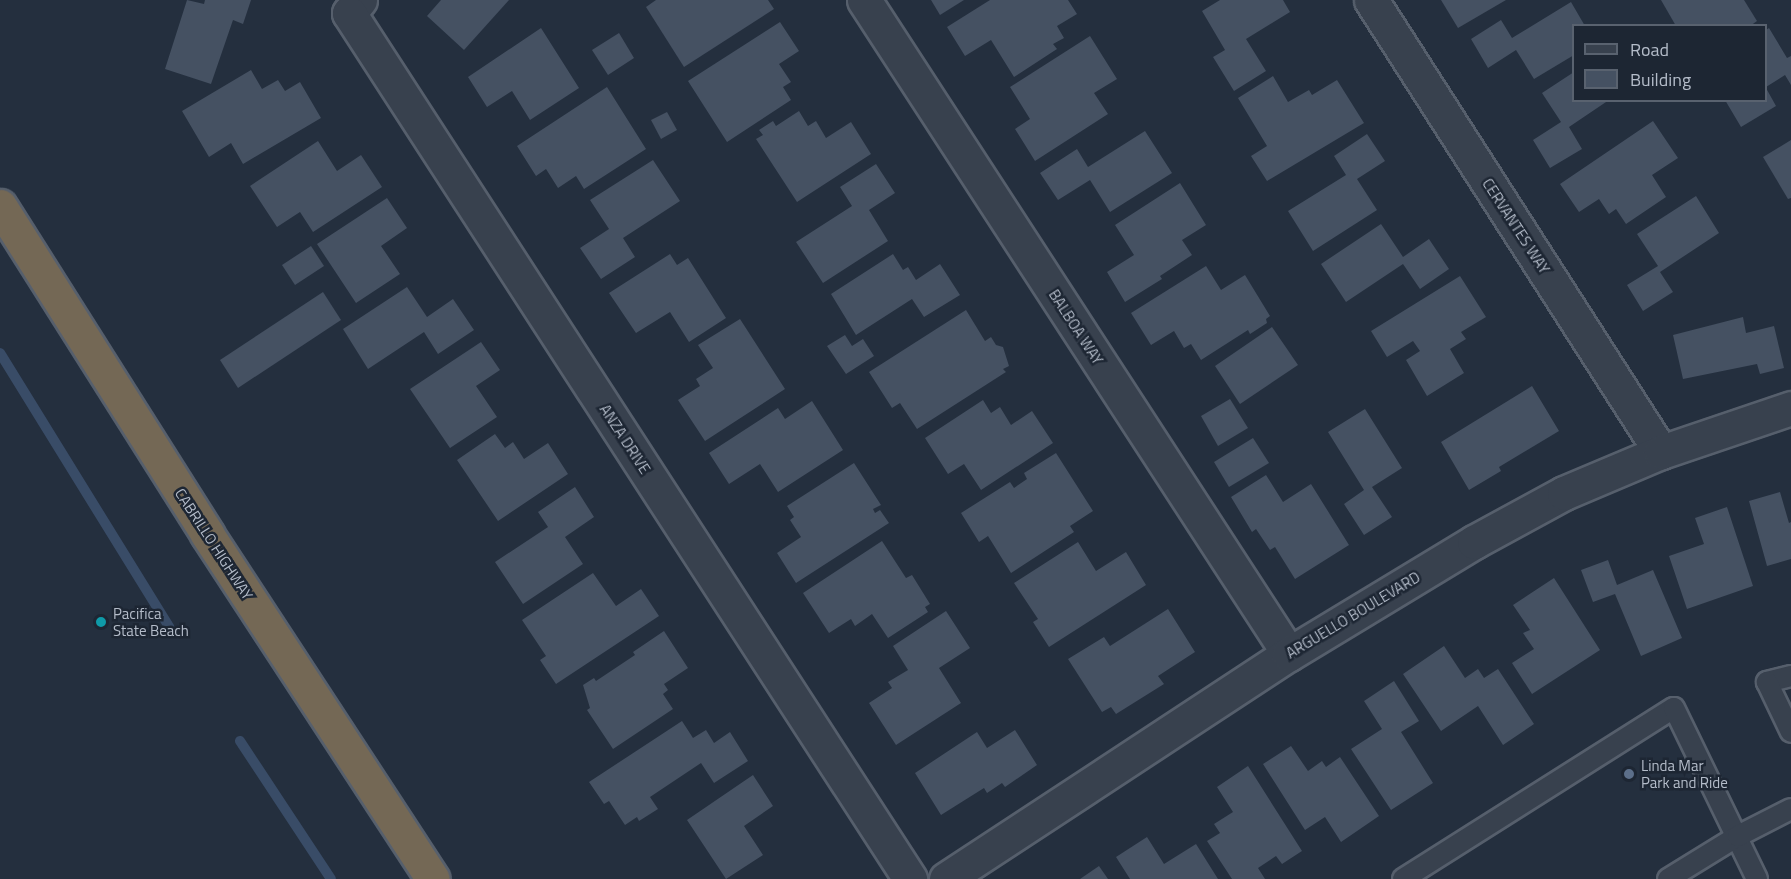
<!DOCTYPE html>
<style>
body{margin:0}
#map{position:relative;width:1791px;height:879px;overflow:hidden;background:#242f3e;font-family:"Titillium Web",sans-serif}
div>[style]{position:absolute}
.stream>*{height:10px;margin:-5px;padding:0 5px;transform-origin:5px;border-radius:5px;background:#394c67}
.building>*{inset:0;background:#455162}
.roads{filter:drop-shadow(2px 0 #565f6c) drop-shadow(-2px 0 #565f6c) drop-shadow(0 2px #565f6c) drop-shadow(0 -2px #565f6c)}
.lane>*{height:20px;margin:-10px;padding:0 10px;transform-origin:10px;border-radius:10px;background:#38414e}
.street>*{height:33px;margin:-16.5px;padding:0 16.5px;transform-origin:16.5px;border-radius:16.5px;background:#38414e}
.highway>*{height:33px;margin:-16.5px;padding:0 16.5px;transform-origin:16.5px;border-radius:16.5px;background:#746855}
.dots>*{width:16px;height:16px;translate:-50% -50%;box-sizing:border-box;border:3px solid #1d2633;border-radius:50%}
span{translate:-50% -50%;white-space:nowrap;text-align:center;line-height:1.15;-webkit-text-stroke:5px #1d2633;paint-order:stroke}
.street-label{font-size:15px;color:#b4bcc9}
.poi-label{font-size:15px;color:#b4bcc9}
.left{translate:0 -50%;text-align:left}
.legend{position:absolute;left:1572px;top:24px;width:195px;height:78px;box-sizing:border-box;background:#1d2633;border:2px solid #59626f;margin:0;padding:8px 10px;list-style:none;font-size:18px;color:#b4bcc9}
.legend li{display:flex;align-items:center;gap:12px;height:30px}
.legend b{width:30px;border:2px solid #59626f}
</style>
<div id="map">
<div class="stream">
<i style="left:0;top:353px;width:322px;rotate:58.3deg"></i>
<i style="left:240px;top:741px;width:165px;rotate:56.6deg"></i>
</div>
<div class="building">
<i style="clip-path:polygon(187px 0,204px 4px,205px 0,251px 0,243px 24px,233px 20px,211px 84px,165px 69px)"></i>
<i style="clip-path:polygon(441px 0,509px 0,464px 50px,427px 16px)"></i>
<i style="clip-path:polygon(656px 0,768px 0,774px 9px,684px 67px,646px 7px)"></i>
<i style="clip-path:polygon(931px 0,964px 0,940px 15px)"></i>
<i style="clip-path:polygon(990px 0,1068px 0,1077px 14px,1057px 26px,1064px 38px,1053px 44px,1057px 49px,1014px 77px,991px 40px,965px 56px,947px 27px)"></i>
<i style="clip-path:polygon(1220px 0,1283px 0,1290px 12px,1246px 39px,1266px 71px,1234px 91px,1213px 57px,1225px 50px,1202px 11px)"></i>
<i style="clip-path:polygon(1441px 0,1506px 0,1458px 28px)"></i>
<i style="clip-path:polygon(1661px 0,1744px 0,1757px 21px,1750px 26px,1676px 26px)"></i>
<i style="clip-path:polygon(1571px 2px,1585px 26px,1574px 26px,1574px 55px,1534px 79px,1516px 50px,1488px 68px,1471px 39px,1501px 20px,1512px 38px)"></i>
<i style="clip-path:polygon(780px 22px,799px 51px,779px 64px,791px 82px,783px 87px,791px 100px,727px 142px,688px 81px)"></i>
<i style="clip-path:polygon(541px 28px,579px 88px,530px 120px,512px 91px,487px 107px,468px 77px)"></i>
<i style="clip-path:polygon(1769px 28px,1787px 58px,1791px 56px,1791px 85px,1785px 75px,1766px 87px,1766px 30px)"></i>
<i style="clip-path:polygon(619px 33px,634px 58px,608px 75px,592px 50px)"></i>
<i style="clip-path:polygon(1090px 36px,1117px 79px,1094px 93px,1108px 114px,1035px 161px,1015px 129px,1030px 119px,1010px 87px)"></i>
<i style="clip-path:polygon(251px 70px,262px 89px,278px 80px,285px 91px,300px 82px,321px 118px,243px 164px,231px 143px,209px 157px,182px 111px)"></i>
<i style="clip-path:polygon(1574px 72px,1574px 100px,1609px 100px,1569px 127px,1582px 149px,1550px 168px,1533px 140px,1561px 122px,1542px 93px)"></i>
<i style="clip-path:polygon(1273px 76px,1288px 102px,1309px 90px,1312px 95px,1337px 80px,1364px 123px,1267px 181px,1251px 156px,1267px 146px,1238px 98px)"></i>
<i style="clip-path:polygon(607px 87px,646px 149px,584px 189px,576px 176px,558px 188px,546px 169px,536px 176px,517px 146px)"></i>
<i style="clip-path:polygon(1766px 88px,1776px 106px,1741px 127px,1725px 100px,1766px 100px)"></i>
<i style="clip-path:polygon(799px 111px,808px 126px,816px 121px,826px 138px,851px 122px,871px 154px,797px 202px,756px 139px,763px 135px,759px 130px,773px 121px,776px 126px)"></i>
<i style="clip-path:polygon(667px 112px,677px 130px,661px 139px,651px 120px)"></i>
<i style="clip-path:polygon(1653px 121px,1678px 158px,1652px 175px,1666px 197px,1626px 224px,1616px 209px,1609px 214px,1599px 199px,1579px 212px,1560px 184px)"></i>
<i style="clip-path:polygon(1145px 131px,1172px 173px,1110px 212px,1090px 180px,1058px 200px,1040px 173px,1077px 149px,1088px 167px)"></i>
<i style="clip-path:polygon(1367px 134px,1385px 161px,1357px 179px,1377px 210px,1313px 251px,1288px 211px,1346px 175px,1334px 156px)"></i>
<i style="clip-path:polygon(1791px 140px,1791px 198px,1788px 199px,1763px 157px)"></i>
<i style="clip-path:polygon(318px 141px,337px 171px,361px 155px,382px 187px,313px 232px,300px 212px,277px 227px,250px 186px)"></i>
<i style="clip-path:polygon(653px 160px,680px 201px,623px 238px,635px 257px,601px 279px,580px 248px,609px 229px,590px 200px)"></i>
<i style="clip-path:polygon(876px 164px,895px 193px,869px 210px,888px 241px,823px 283px,796px 242px,852px 206px,840px 187px)"></i>
<i style="clip-path:polygon(1180px 183px,1206px 225px,1182px 240px,1192px 255px,1160px 276px,1162px 279px,1125px 302px,1107px 272px,1134px 255px,1115px 225px)"></i>
<i style="clip-path:polygon(1696px 196px,1719px 233px,1660px 272px,1673px 292px,1643px 311px,1627px 285px,1658px 266px,1637px 234px)"></i>
<i style="clip-path:polygon(387px 198px,407px 228px,381px 246px,400px 274px,356px 303px,317px 244px)"></i>
<i style="clip-path:polygon(1381px 224px,1403px 257px,1429px 239px,1449px 269px,1420px 289px,1403px 264px,1346px 302px,1321px 264px)"></i>
<i style="clip-path:polygon(311px 246px,324px 266px,295px 285px,282px 265px)"></i>
<i style="clip-path:polygon(670px 254px,677px 265px,688px 258px,726px 318px,689px 342px,670px 312px,636px 333px,609px 293px)"></i>
<i style="clip-path:polygon(893px 254px,903px 270px,908px 267px,916px 280px,940px 264px,960px 295px,924px 317px,912px 299px,856px 335px,831px 294px)"></i>
<i style="clip-path:polygon(1206px 266px,1221px 290px,1245px 275px,1270px 316px,1266px 319px,1267px 323px,1250px 334px,1248px 330px,1201px 360px,1191px 344px,1184px 348px,1174px 331px,1151px 345px,1131px 313px)"></i>
<i style="clip-path:polygon(1460px 276px,1486px 317px,1461px 332px,1466px 339px,1450px 349px,1464px 373px,1427px 396px,1406px 360px,1420px 351px,1413px 341px,1387px 357px,1371px 331px)"></i>
<i style="clip-path:polygon(407px 287px,427px 317px,453px 299px,474px 330px,438px 354px,424px 332px,368px 369px,343px 329px)"></i>
<i style="clip-path:polygon(323px 292px,341px 320px,238px 388px,220px 360px)"></i>
<i style="clip-path:polygon(966px 310px,985px 341px,991px 337px,996px 345px,1003px 347px,1009px 366px,1003px 369px,1006px 372px,917px 429px,900px 403px,892px 408px,869px 372px)"></i>
<i style="clip-path:polygon(1743px 317px,1746px 333px,1774px 326px,1784px 368px,1760px 374px,1757px 364px,1683px 379px,1673px 335px)"></i>
<i style="clip-path:polygon(740px 319px,785px 389px,705px 441px,678px 400px,700px 386px,696px 379px,713px 368px,698px 345px)"></i>
<i style="clip-path:polygon(1272px 327px,1298px 365px,1240px 404px,1215px 366px)"></i>
<i style="clip-path:polygon(845px 335px,852px 346px,863px 339px,874px 356px,846px 374px,827px 346px)"></i>
<i style="clip-path:polygon(481px 342px,500px 370px,476px 386px,497px 417px,450px 448px,410px 389px)"></i>
<i style="clip-path:polygon(1532px 386px,1559px 431px,1499px 467px,1501px 471px,1469px 490px,1441px 442px)"></i>
<i style="clip-path:polygon(1230px 399px,1248px 428px,1218px 446px,1201px 416px)"></i>
<i style="clip-path:polygon(983px 400px,991px 413px,1000px 407px,1011px 425px,1032px 411px,1053px 443px,981px 490px,964px 464px,948px 474px,925px 438px)"></i>
<i style="clip-path:polygon(812px 401px,843px 450px,778px 492px,760px 464px,729px 484px,709px 453px,778px 408px,785px 419px)"></i>
<i style="clip-path:polygon(1365px 409px,1402px 468px,1372px 487px,1392px 517px,1364px 535px,1344px 504px,1364px 490px,1328px 432px)"></i>
<i style="clip-path:polygon(495px 434px,505px 448px,513px 442px,524px 459px,548px 443px,568px 474px,498px 521px,457px 460px)"></i>
<i style="clip-path:polygon(1253px 438px,1269px 463px,1229px 487px,1214px 462px)"></i>
<i style="clip-path:polygon(1056px 453px,1093px 511px,1070px 526px,1074px 532px,1011px 573px,988px 536px,979px 542px,961px 513px,1010px 482px,1014px 488px,1027px 479px,1024px 473px)"></i>
<i style="clip-path:polygon(854px 463px,881px 505px,873px 509px,875px 513px,880px 510px,889px 523px,796px 583px,777px 553px,801px 537px,790px 520px,794px 517px,787px 506px)"></i>
<i style="clip-path:polygon(1266px 475px,1283px 502px,1311px 484px,1349px 545px,1295px 579px,1275px 547px,1270px 550px,1256px 529px,1252px 532px,1231px 497px)"></i>
<i style="clip-path:polygon(575px 487px,594px 517px,565px 537px,583px 564px,523px 604px,495px 562px,548px 527px,538px 512px)"></i>
<i style="clip-path:polygon(1780px 492px,1789px 523px,1791px 522px,1791px 559px,1767px 566px,1749px 501px)"></i>
<i style="clip-path:polygon(1727px 507px,1753px 586px,1687px 609px,1669px 556px,1704px 544px,1695px 518px)"></i>
<i style="clip-path:polygon(882px 541px,906px 578px,912px 575px,930px 604px,925px 607px,928px 612px,888px 638px,872px 614px,855px 626px,851px 619px,829px 633px,803px 593px)"></i>
<i style="clip-path:polygon(1078px 542px,1096px 571px,1126px 552px,1146px 585px,1049px 647px,1033px 622px,1038px 619px,1014px 583px)"></i>
<i style="clip-path:polygon(1608px 560px,1617px 585px,1653px 570px,1682px 638px,1641px 656px,1615px 594px,1593px 602px,1581px 570px)"></i>
<i style="clip-path:polygon(593px 573px,616px 606px,641px 589px,659px 616px,556px 684px,540px 660px,546px 656px,522px 620px)"></i>
<i style="clip-path:polygon(1554px 578px,1600px 650px,1532px 694px,1512px 663px,1534px 649px,1523px 633px,1530px 630px,1513px 605px)"></i>
<i style="clip-path:polygon(1168px 609px,1195px 652px,1158px 676px,1164px 684px,1116px 714px,1111px 707px,1102px 712px,1068px 659px,1104px 637px,1110px 646px)"></i>
<i style="clip-path:polygon(946px 611px,970px 648px,939px 668px,961px 703px,896px 745px,869px 703px,892px 688px,888px 682px,908px 670px,893px 646px)"></i>
<i style="clip-path:polygon(664px 631px,688px 668px,664px 684px,668px 690px,663px 694px,673px 709px,613px 749px,587px 710px,590px 708px,583px 685px,594px 678px,596px 681px,635px 655px,633px 652px)"></i>
<i style="clip-path:polygon(1444px 646px,1465px 678px,1478px 669px,1484px 678px,1498px 669px,1534px 724px,1503px 745px,1478px 706px,1441px 731px,1403px 674px)"></i>
<i style="clip-path:polygon(1394px 681px,1419px 721px,1401px 732px,1433px 783px,1391px 810px,1351px 749px,1382px 729px,1364px 701px)"></i>
<i style="clip-path:polygon(682px 721px,693px 738px,706px 730px,714px 743px,730px 732px,748px 761px,714px 783px,701px 763px,650px 797px,658px 809px,639px 821px,637px 817px,625px 825px,609px 801px,604px 804px,589px 782px)"></i>
<i style="clip-path:polygon(1015px 730px,1037px 765px,1005px 787px,1002px 783px,987px 793px,984px 788px,941px 815px,915px 773px,977px 732px,987px 748px)"></i>
<i style="clip-path:polygon(1291px 746px,1308px 771px,1322px 761px,1326px 767px,1340px 757px,1379px 816px,1341px 842px,1325px 817px,1305px 830px,1263px 764px)"></i>
<i style="clip-path:polygon(1248px 766px,1302px 851px,1282px 864px,1276px 856px,1258px 868px,1265px 879px,1232px 879px,1207px 841px,1220px 833px,1214px 824px,1233px 812px,1217px 787px)"></i>
<i style="clip-path:polygon(753px 775px,773px 806px,744px 826px,763px 855px,726px 879px,687px 820px)"></i>
<i style="clip-path:polygon(1147px 837px,1164px 864px,1196px 844px,1218px 879px,1130px 879px,1116px 857px)"></i>
<i style="clip-path:polygon(1099px 866px,1108px 879px,1080px 879px)"></i>
</div>
<div class="roads">
<div class="lane">
<i style="left:1791px;top:676px;width:25px;rotate:166deg"></i>
<i style="left:1767px;top:682px;width:55px;rotate:64.4deg"></i>
<i style="left:1403px;top:879px;width:320px;rotate:-32.3deg"></i>
<i style="left:1674px;top:708px;width:190px;rotate:64.1deg"></i>
<i style="left:1668px;top:879px;width:82px;rotate:-31.6deg"></i>
<i style="left:1738px;top:836px;width:59px;rotate:-27deg"></i>
</div>
<div class="street">
<i style="left:360px;top:0;width:17px;rotate:130deg"></i>
<i style="left:349px;top:13px;width:1032px;rotate:57.06deg"></i>
<i style="left:864px;top:0;width:780px;rotate:56.98deg"></i>
<i style="left:1371px;top:0;width:537px;rotate:57.32deg"></i>
<i style="left:946px;top:879px;width:410px;rotate:-33.3deg"></i>
<i style="left:1289px;top:654px;width:216px;rotate:-31.2deg"></i>
<i style="left:1474px;top:542px;width:102px;rotate:-28.6deg"></i>
<i style="left:1564px;top:493px;width:105px;rotate:-22.9deg"></i>
<i style="left:1661px;top:452px;width:137px;rotate:-18.7deg"></i>
</div>
<div class="highway">
<i style="left:0;top:206px;width:388px;rotate:57.7deg"></i>
<i style="left:207px;top:534px;width:412px;rotate:56.8deg"></i>
</div>
</div>
<div class="dots">
<i style="left:101px;top:622px;background:#0f9aa8"></i>
<i style="left:1629px;top:774px;background:#5c6f8a"></i>
</div>
<div class="street-label">
<span style="left:1516px;top:226px;rotate:57deg">CERVANTES WAY</span>
<span style="left:1076px;top:327px;rotate:57deg">BALBOA WAY</span>
<span style="left:625px;top:439px;rotate:57deg">ANZA DRIVE</span>
<span style="left:214px;top:544px;rotate:57deg">CABRILLO HIGHWAY</span>
<span style="left:1353px;top:615px;rotate:-31deg">ARGUELLO BOULEVARD</span>
</div>
<div class="poi-label">
<span class="left" style="left:113px;top:622px">Pacifica<br>State Beach</span>
<span class="left" style="left:1641px;top:774px">Linda Mar<br>Park and Ride</span>
</div>
<ul class="legend">
<li><b style="height:8px;background:#38414e"></b>Road</li>
<li><b style="height:16px;background:#455162"></b>Building</li>
</ul>
</div>
